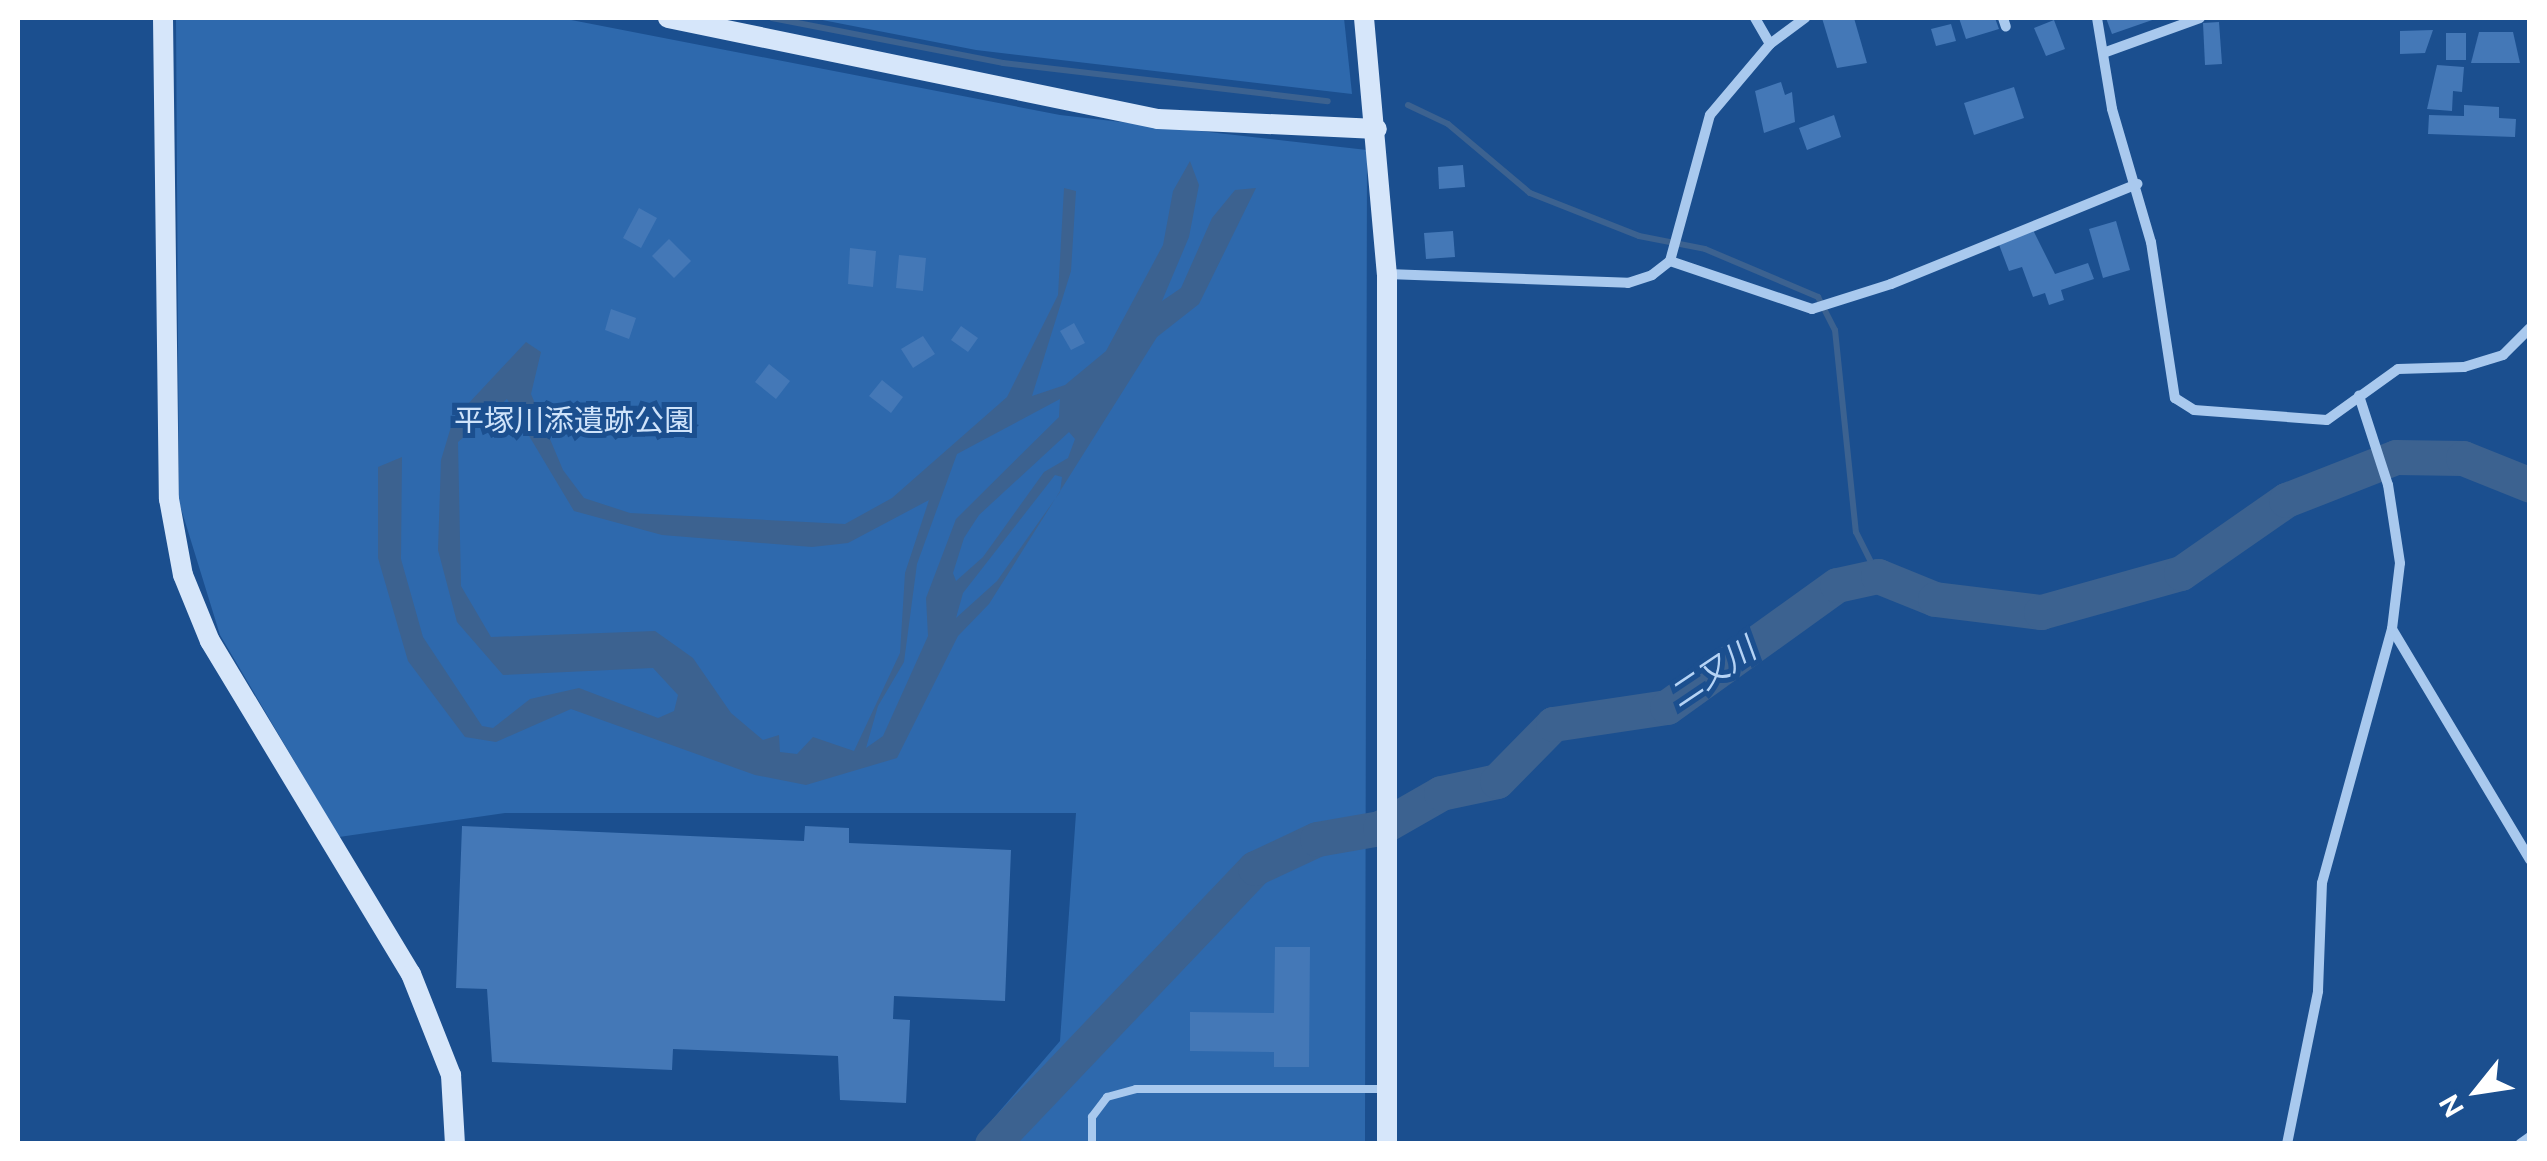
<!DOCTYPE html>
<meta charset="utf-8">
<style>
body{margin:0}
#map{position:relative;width:2547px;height:1161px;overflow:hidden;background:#1b4f8f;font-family:Ubuntu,"Noto Sans JP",sans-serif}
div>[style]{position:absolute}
.green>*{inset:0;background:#2e69ad}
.water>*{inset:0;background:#3c6290}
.stream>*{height:6px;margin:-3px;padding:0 3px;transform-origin:3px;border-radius:3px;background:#3c6290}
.river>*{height:35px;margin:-17.5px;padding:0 17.5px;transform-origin:17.5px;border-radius:17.5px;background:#3c6290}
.building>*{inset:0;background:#4478b7}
.lane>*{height:8px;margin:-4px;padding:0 4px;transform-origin:4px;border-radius:4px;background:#a9c9ee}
.street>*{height:10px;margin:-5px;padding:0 5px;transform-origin:5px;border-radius:5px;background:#a9c9ee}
.secondary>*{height:20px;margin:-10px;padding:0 10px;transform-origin:10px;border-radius:10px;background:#d6e6fa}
span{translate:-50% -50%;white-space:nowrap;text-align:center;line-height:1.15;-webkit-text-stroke:10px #1b4f8f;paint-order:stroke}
.park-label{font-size:30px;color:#cfe3fa}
.water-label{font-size:32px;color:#b5d3f5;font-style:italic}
.frame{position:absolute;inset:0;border:20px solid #fff;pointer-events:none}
.north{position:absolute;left:2427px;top:1041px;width:100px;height:100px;-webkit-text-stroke:8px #1b4f8f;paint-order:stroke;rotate:240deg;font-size:28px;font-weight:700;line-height:40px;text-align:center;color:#fff}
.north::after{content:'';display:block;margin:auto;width:35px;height:45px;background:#fff;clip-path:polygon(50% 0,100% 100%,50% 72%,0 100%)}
</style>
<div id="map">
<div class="green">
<i style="clip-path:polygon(176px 18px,561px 18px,1060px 115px,1367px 150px,1365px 1143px,1014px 1143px,992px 1120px,1060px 1041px,1076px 813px,505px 813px,339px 837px,220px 635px,179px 502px)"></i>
<i style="clip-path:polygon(812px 18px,1344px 18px,1352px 94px,976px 50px)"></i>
</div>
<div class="water">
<i style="clip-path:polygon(evenodd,1190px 161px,1199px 185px,1189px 237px,1162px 301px,1181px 288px,1212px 218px,1235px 190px,1256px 188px,1199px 304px,1157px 337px,989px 604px,958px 636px,897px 758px,806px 785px,755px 775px,571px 709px,496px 742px,465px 737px,408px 661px,378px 558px,378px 467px,402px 457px,401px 559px,423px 637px,482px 726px,493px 728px,530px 699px,579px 688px,658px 718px,674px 711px,678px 695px,653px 668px,503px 675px,457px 622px,438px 550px,441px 460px,453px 420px,526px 342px,541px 352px,531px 394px,563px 470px,584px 498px,630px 513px,845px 524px,892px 498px,1007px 397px,1058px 295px,1064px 188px,1076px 191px,1071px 271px,1032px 396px,1065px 385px,1106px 351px,1163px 245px,1173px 191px,1190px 161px,507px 399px,574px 511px,662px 535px,812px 547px,848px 543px,929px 500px,905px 573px,900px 653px,854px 751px,813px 737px,797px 754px,780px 752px,779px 735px,763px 740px,731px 713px,693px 658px,655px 631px,491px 637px,461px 586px,458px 442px,507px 399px,1190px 161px,1060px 399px,1059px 417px,956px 519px,926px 598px,928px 636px,883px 736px,866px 748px,878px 706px,904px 662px,917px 564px,957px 454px,1060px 399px,1190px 161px,1069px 432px,1075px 439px,1068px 458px,1044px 472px,983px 557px,956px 581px,953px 573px,964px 538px,979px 515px,1069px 432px,1190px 161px,1055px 475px,1062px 477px,1060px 492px,997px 581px,956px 618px,963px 593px,1055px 475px)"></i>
</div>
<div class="stream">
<i style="left:772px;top:18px;width:235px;rotate:11deg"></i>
<i style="left:1003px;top:63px;width:327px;rotate:6.7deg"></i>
<i style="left:1408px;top:105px;width:44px;rotate:25.4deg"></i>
<i style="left:1448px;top:124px;width:107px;rotate:40.1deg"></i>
<i style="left:1530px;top:193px;width:117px;rotate:21.5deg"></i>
<i style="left:1639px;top:236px;width:67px;rotate:11.1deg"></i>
<i style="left:1705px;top:249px;width:123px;rotate:23deg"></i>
<i style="left:1818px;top:297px;width:37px;rotate:63deg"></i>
<i style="left:1835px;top:330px;width:203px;rotate:84.1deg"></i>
<i style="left:1856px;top:532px;width:49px;rotate:63.4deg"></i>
</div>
<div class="river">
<i style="left:992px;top:1144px;width:381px;rotate:-46.4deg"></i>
<i style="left:1255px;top:868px;width:68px;rotate:-25.1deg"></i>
<i style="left:1317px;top:839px;width:64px;rotate:-9.9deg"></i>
<i style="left:1380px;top:828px;width:70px;rotate:-29.8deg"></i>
<i style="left:1441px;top:793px;width:57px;rotate:-12.1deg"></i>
<i style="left:1497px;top:781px;width:80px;rotate:-45.5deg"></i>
<i style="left:1553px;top:724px;width:115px;rotate:-8.5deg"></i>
<i style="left:1667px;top:707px;width:209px;rotate:-35.7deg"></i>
<i style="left:1837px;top:585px;width:42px;rotate:-12.4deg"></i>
<i style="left:1878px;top:576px;width:61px;rotate:22deg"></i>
<i style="left:1935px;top:599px;width:107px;rotate:7deg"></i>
<i style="left:2041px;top:612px;width:145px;rotate:-15.6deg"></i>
<i style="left:2181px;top:573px;width:128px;rotate:-34.8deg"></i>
<i style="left:2286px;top:500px;width:118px;rotate:-21.4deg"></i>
<i style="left:2396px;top:457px;width:67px;rotate:0.9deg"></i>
<i style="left:2463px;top:458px;width:72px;rotate:21.9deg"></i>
</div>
<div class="building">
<i style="clip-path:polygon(1822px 18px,1854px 18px,1867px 63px,1837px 68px)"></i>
<i style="clip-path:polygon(1959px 18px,1995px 18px,1999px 29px,1966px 39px)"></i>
<i style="clip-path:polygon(2106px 18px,2158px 18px,2112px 34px)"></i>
<i style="clip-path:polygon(2054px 20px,2065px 49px,2046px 56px,2034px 28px)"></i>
<i style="clip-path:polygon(2219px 22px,2222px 64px,2205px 65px,2203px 23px)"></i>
<i style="clip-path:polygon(1951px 24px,1956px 41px,1936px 46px,1931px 29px)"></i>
<i style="clip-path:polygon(2433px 30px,2425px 53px,2400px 54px,2400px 31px)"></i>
<i style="clip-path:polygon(2479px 32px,2513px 32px,2520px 63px,2471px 63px)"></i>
<i style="clip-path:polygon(2446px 33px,2466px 33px,2466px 60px,2446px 60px)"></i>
<i style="clip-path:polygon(2437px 65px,2464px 67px,2462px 92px,2453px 91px,2452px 111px,2427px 109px)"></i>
<i style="clip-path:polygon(1781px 82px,1785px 95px,1792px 92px,1795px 122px,1764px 133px,1755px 91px)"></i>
<i style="clip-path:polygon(2014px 87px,2024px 118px,1974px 135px,1964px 103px)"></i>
<i style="clip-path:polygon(2464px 105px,2499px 107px,2499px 118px,2516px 119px,2515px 137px,2428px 134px,2429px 115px,2464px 116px)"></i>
<i style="clip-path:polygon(1834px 115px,1841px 137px,1807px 150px,1799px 128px)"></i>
<i style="clip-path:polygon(1463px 165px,1465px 187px,1439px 189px,1438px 167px)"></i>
<i style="clip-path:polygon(639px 208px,657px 218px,641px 248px,623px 238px)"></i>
<i style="clip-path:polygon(2116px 221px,2130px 270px,2103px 278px,2089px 229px)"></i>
<i style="clip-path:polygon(2033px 230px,2055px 274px,2088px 263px,2094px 279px,2061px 290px,2064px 300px,2049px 305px,2045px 293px,2033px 297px,2022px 267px,2009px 271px,1998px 242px)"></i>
<i style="clip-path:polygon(1453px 231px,1455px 257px,1426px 259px,1424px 233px)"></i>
<i style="clip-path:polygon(669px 239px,691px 261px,674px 278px,652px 256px)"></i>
<i style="clip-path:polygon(850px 248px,876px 251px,873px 287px,848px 284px)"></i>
<i style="clip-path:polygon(899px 255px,926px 258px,923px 291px,896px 288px)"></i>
<i style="clip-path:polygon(611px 309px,636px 318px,629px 339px,605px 330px)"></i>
<i style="clip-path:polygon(1074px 323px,1085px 343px,1071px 350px,1060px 331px)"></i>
<i style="clip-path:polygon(961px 326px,978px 338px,968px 352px,951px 340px)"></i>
<i style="clip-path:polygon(923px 336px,935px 354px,913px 368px,901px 349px)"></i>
<i style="clip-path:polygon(769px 364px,790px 381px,776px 399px,755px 382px)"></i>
<i style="clip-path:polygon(882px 380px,903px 397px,891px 413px,869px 396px)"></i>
<i style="clip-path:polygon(462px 826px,804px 841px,805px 826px,849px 828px,849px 843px,1011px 850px,1005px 1001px,894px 996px,893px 1019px,910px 1020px,906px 1103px,840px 1100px,838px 1056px,673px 1049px,672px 1070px,492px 1062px,487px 989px,456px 988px)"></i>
<i style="clip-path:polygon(1275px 947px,1310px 947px,1309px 1067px,1274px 1067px,1274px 1052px,1190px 1051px,1190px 1012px,1274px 1013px)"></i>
</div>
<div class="lane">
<i style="left:1092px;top:1144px;width:27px;rotate:-90deg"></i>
<i style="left:1092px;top:1117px;width:25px;rotate:-53deg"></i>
<i style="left:1107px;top:1097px;width:30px;rotate:-15deg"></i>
<i style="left:1136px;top:1089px;width:247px"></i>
</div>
<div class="street">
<i style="left:1755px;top:18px;width:30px;rotate:60deg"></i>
<i style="left:2003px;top:18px;width:9px;rotate:72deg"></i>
<i style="left:2097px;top:18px;width:92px;rotate:80.6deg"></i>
<i style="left:2112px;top:109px;width:139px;rotate:73.7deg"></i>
<i style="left:2151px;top:242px;width:158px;rotate:81.3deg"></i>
<i style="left:2175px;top:398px;width:22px;rotate:32deg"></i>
<i style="left:2194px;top:410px;width:133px;rotate:4.3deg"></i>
<i style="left:2327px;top:420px;width:87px;rotate:-35.7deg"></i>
<i style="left:2398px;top:369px;width:66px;rotate:-1.7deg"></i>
<i style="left:2464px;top:367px;width:41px;rotate:-17.1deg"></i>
<i style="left:2503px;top:355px;width:38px;rotate:-45deg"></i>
<i style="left:2106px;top:52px;width:100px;rotate:-19.9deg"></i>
<i style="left:1670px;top:261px;width:150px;rotate:18.7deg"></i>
<i style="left:1812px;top:309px;width:83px;rotate:-17.6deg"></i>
<i style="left:1891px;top:284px;width:266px;rotate:-22.1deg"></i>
<i style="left:1387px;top:274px;width:241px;rotate:2.1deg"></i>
<i style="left:1628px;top:283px;width:25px;rotate:-18deg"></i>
<i style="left:1652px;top:275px;width:23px;rotate:-38deg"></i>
<i style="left:1670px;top:261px;width:151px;rotate:-74.7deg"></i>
<i style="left:1710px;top:115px;width:93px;rotate:-49.8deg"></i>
<i style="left:1770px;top:44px;width:44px;rotate:-36.6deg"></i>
<i style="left:2392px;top:629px;width:269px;rotate:59.1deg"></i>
<i style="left:2287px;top:1144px;width:156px;rotate:-78.5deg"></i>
<i style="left:2318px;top:991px;width:108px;rotate:-87.9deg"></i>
<i style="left:2322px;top:883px;width:263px;rotate:-74.6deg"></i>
<i style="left:2392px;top:629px;width:66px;rotate:-83.1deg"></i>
<i style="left:2400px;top:563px;width:79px;rotate:-98.7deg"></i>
<i style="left:2388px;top:485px;width:94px;rotate:-108deg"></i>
<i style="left:2520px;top:1144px;width:12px;rotate:-35deg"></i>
</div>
<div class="secondary">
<i style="left:163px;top:18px;width:481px;rotate:89.3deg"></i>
<i style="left:169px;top:499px;width:77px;rotate:79.6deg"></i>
<i style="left:183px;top:575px;width:71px;rotate:67.8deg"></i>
<i style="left:210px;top:641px;width:389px;rotate:58.9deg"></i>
<i style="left:411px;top:974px;width:109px;rotate:68.4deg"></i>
<i style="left:451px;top:1075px;width:69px;rotate:86.7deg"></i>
<i style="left:668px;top:18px;width:500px;rotate:11.65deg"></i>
<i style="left:1158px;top:119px;width:219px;rotate:2.6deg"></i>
<i style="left:1364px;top:18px;width:257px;rotate:84.9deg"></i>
<i style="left:1387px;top:274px;width:870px;rotate:90deg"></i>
</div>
<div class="park-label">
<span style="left:574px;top:420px">平塚川添遺跡公園</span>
</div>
<div class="water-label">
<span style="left:1712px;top:672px;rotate:-34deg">二又川</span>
</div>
<div class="frame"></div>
<div class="north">N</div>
</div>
